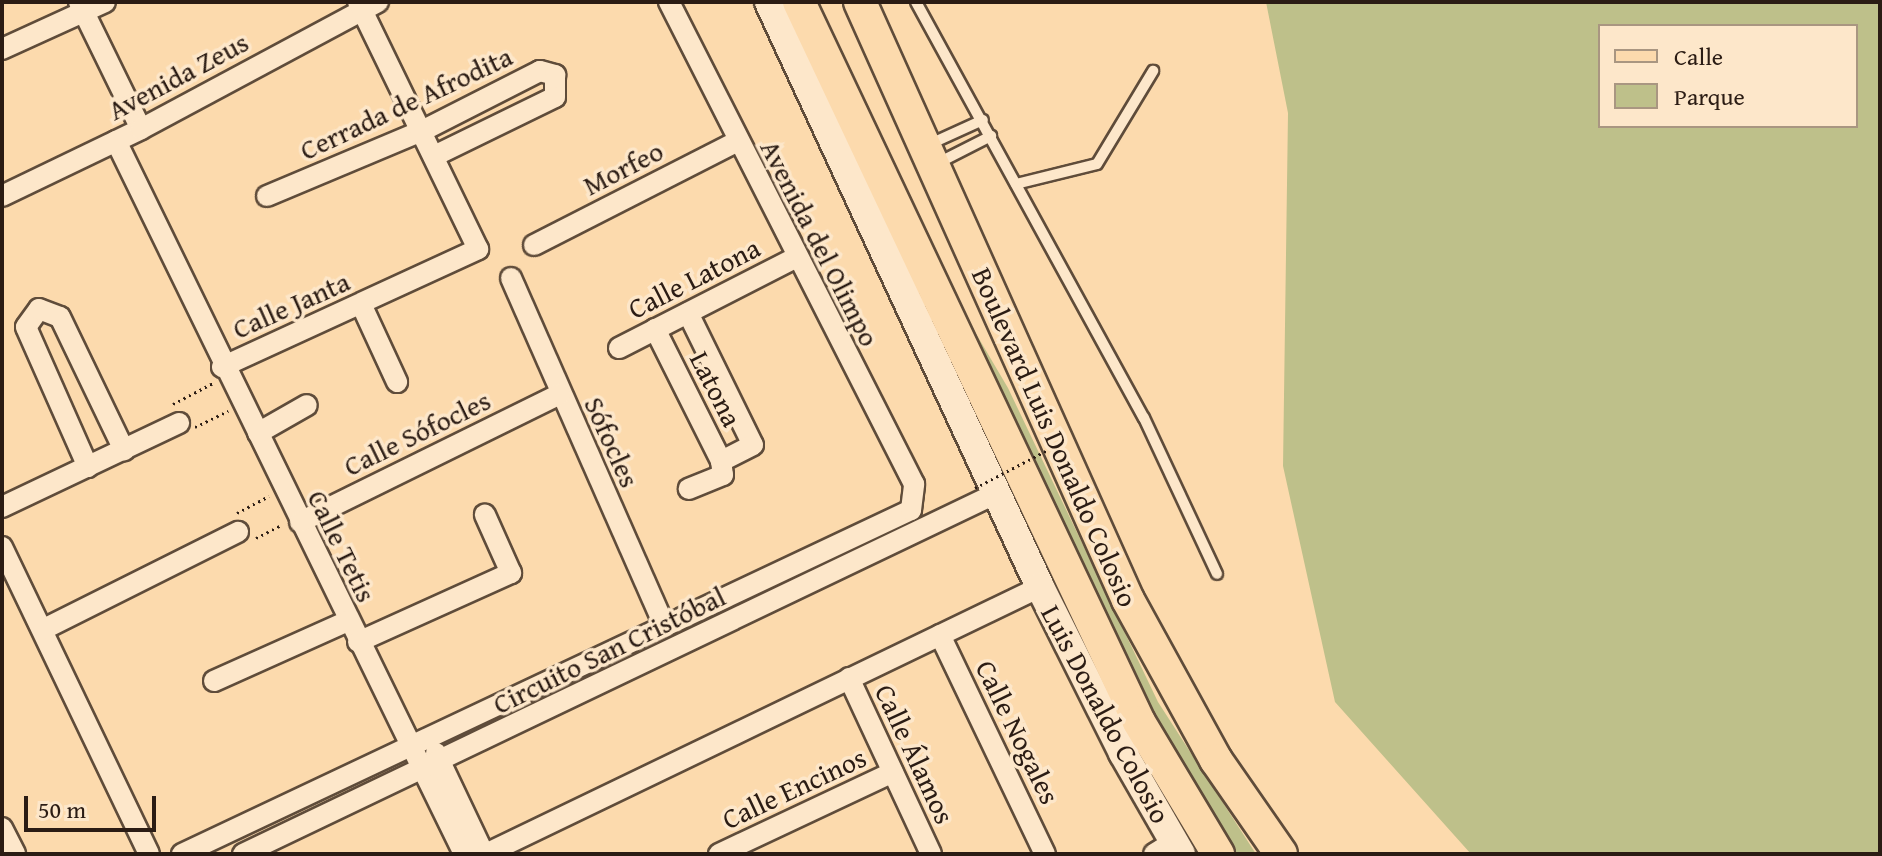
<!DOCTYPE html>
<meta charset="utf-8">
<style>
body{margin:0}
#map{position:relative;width:1882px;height:856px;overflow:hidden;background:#fcdaad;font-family:"Gentium Book Plus",serif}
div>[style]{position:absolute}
.green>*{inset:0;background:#bec08a}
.path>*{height:3px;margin-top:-1.5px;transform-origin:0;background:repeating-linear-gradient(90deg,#2b1c14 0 2px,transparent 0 6px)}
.roads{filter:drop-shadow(2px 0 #5f4c3a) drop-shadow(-2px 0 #5f4c3a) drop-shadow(0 2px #5f4c3a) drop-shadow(0 -2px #5f4c3a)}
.lane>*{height:10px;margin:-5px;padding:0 5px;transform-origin:5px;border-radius:5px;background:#fde7ca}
.street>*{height:20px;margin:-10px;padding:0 10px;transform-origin:10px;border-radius:10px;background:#fde7ca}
.secondary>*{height:28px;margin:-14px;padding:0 14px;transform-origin:14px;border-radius:14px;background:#fde7ca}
.primary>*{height:32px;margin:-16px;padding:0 16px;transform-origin:16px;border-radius:16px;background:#fcdaad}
.path-bridge>*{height:3px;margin-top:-1.5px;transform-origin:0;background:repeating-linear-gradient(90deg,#2b1c14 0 2px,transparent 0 6px)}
span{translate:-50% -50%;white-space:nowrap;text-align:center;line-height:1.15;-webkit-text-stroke:7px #fde7ca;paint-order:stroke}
.street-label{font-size:28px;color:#2b1c14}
.frame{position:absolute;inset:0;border:4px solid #2b1c14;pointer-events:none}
.legend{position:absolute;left:1598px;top:24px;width:260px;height:104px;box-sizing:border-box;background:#fde7ca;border:2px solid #a99681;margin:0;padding:10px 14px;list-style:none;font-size:24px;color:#2b1c14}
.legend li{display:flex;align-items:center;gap:16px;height:40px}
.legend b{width:40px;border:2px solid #a99681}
.scale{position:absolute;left:24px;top:796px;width:132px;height:36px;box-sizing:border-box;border:4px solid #2b1c14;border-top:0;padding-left:10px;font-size:24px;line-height:28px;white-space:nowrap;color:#2b1c14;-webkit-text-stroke:6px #fde7ca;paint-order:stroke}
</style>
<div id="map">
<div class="green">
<i style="clip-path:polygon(evenodd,1266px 2px,1880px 2px,1880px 854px,1471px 854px,1335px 702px,1283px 466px,1288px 113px,1266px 2px,1600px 26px,1856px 26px,1856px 126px,1600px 126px,1600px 26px)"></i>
<i style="clip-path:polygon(955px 298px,1008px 388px,1158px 702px,1256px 854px,1226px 854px,1191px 797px)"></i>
</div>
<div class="path">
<i style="left:173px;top:404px;width:45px;rotate:-27.7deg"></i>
<i style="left:195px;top:427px;width:37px;rotate:-26deg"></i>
<i style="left:237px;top:513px;width:36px;rotate:-28deg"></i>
<i style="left:256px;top:538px;width:28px;rotate:-27deg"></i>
</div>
<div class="roads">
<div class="lane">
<i style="left:916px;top:2px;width:474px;rotate:61.3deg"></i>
<i style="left:1144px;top:418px;width:172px;rotate:64.9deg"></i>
<i style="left:930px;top:144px;width:58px;rotate:-24.4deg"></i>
<i style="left:936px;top:164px;width:62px;rotate:-27deg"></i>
<i style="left:1016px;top:184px;width:83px;rotate:-13.9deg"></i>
<i style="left:1097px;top:164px;width:109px;rotate:-58.9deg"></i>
</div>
<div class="street">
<i style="left:79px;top:2px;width:141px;rotate:64deg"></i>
<i style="left:2px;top:49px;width:113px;rotate:-24.5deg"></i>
<i style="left:116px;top:141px;width:793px;rotate:63.98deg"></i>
<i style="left:2px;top:196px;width:154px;rotate:-25.7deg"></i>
<i style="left:141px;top:129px;width:269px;rotate:-28.2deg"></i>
<i style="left:267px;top:196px;width:168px;rotate:-22.8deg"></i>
<i style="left:422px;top:131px;width:132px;rotate:-27deg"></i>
<i style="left:540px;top:71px;width:16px;rotate:15deg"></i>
<i style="left:555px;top:75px;width:22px;rotate:90deg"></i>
<i style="left:555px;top:97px;width:135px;rotate:154deg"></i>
<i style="left:534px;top:245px;width:227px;rotate:-27deg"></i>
<i style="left:511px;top:278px;width:381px;rotate:66.2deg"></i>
<i style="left:361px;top:304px;width:86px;rotate:65.2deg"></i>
<i style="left:688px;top:313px;width:147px;rotate:63.8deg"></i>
<i style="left:753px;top:445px;width:36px;rotate:153deg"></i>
<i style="left:655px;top:329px;width:148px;rotate:63.4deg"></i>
<i style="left:721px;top:461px;width:14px;rotate:82deg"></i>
<i style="left:723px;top:475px;width:37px;rotate:158deg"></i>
<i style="left:619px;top:348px;width:198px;rotate:-27.1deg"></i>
<i style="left:222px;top:367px;width:282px;rotate:-24.7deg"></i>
<i style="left:478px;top:249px;width:275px;rotate:-115.9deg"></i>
<i style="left:258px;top:433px;width:56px;rotate:-29.7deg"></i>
<i style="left:88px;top:467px;width:153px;rotate:-113.9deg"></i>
<i style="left:26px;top:327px;width:22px;rotate:-54deg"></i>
<i style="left:39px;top:309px;width:22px;rotate:21deg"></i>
<i style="left:60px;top:317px;width:148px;rotate:64.3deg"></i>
<i style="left:2px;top:507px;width:196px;rotate:-25.4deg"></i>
<i style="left:300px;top:522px;width:290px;rotate:-26.2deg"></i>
<i style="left:2px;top:547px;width:340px;rotate:64.4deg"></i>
<i style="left:44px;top:629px;width:217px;rotate:-26.6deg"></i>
<i style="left:940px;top:635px;width:243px;rotate:64.4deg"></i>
<i style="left:358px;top:642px;width:168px;rotate:-24.3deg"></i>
<i style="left:511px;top:573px;width:64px;rotate:-114.1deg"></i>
<i style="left:849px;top:678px;width:194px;rotate:65deg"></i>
<i style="left:214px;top:681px;width:147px;rotate:-24.1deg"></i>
<i style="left:436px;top:753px;width:112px;rotate:64.6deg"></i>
<i style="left:2px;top:828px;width:29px;rotate:63deg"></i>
<i style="left:182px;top:854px;width:806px;rotate:-25.26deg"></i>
<i style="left:911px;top:510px;width:26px;rotate:-83deg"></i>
<i style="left:914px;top:484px;width:541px;rotate:-116.94deg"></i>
<i style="left:243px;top:854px;width:836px;rotate:-25.58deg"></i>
<i style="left:486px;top:854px;width:615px;rotate:-25.73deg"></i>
<i style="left:719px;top:854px;width:192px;rotate:-25.2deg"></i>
<i style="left:1154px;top:854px;width:22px;rotate:-32deg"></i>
</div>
<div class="secondary">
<i style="left:769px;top:2px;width:645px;rotate:65.14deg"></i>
<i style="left:1040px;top:587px;width:186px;rotate:63.4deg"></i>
<i style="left:1123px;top:753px;width:116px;rotate:60.1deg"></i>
</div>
<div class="primary">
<i style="left:799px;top:2px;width:796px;rotate:64.72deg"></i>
<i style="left:1139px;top:722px;width:154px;rotate:59.1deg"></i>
<i style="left:860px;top:2px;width:655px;rotate:65.86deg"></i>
<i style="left:1128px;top:600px;width:183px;rotate:61.2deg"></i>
<i style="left:1216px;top:760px;width:114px;rotate:55.3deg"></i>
</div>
</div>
<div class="path-bridge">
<i style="left:975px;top:488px;width:99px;rotate:-27.6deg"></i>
</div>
<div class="street-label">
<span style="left:178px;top:76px;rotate:-28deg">Avenida Zeus</span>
<span style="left:406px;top:103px;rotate:-25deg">Cerrada de Afrodita</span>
<span style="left:623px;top:168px;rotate:-27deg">Morfeo</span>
<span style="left:820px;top:243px;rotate:63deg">Avenida del Olimpo</span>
<span style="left:694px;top:278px;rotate:-27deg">Calle Latona</span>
<span style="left:291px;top:305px;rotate:-24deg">Calle Janta</span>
<span style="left:716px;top:389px;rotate:63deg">Latona</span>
<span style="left:417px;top:433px;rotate:-26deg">Calle Sófocles</span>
<span style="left:1055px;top:437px;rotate:66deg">Boulevard Luis Donaldo Colosio</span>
<span style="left:612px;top:442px;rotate:66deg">Sófocles</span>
<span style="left:342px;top:546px;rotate:64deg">Calle Tetis</span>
<span style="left:609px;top:650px;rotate:-26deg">Circuito San Cristóbal</span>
<span style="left:1106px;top:714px;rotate:62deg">Luis Donaldo Colosio</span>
<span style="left:1018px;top:732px;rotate:64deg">Calle Nogales</span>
<span style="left:915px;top:754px;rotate:65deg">Calle Álamos</span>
<span style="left:794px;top:788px;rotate:-25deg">Calle Encinos</span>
</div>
<div class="frame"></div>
<ul class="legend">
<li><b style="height:10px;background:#fcdaad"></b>Calle</li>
<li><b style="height:22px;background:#bec08a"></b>Parque</li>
</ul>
<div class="scale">50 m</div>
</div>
